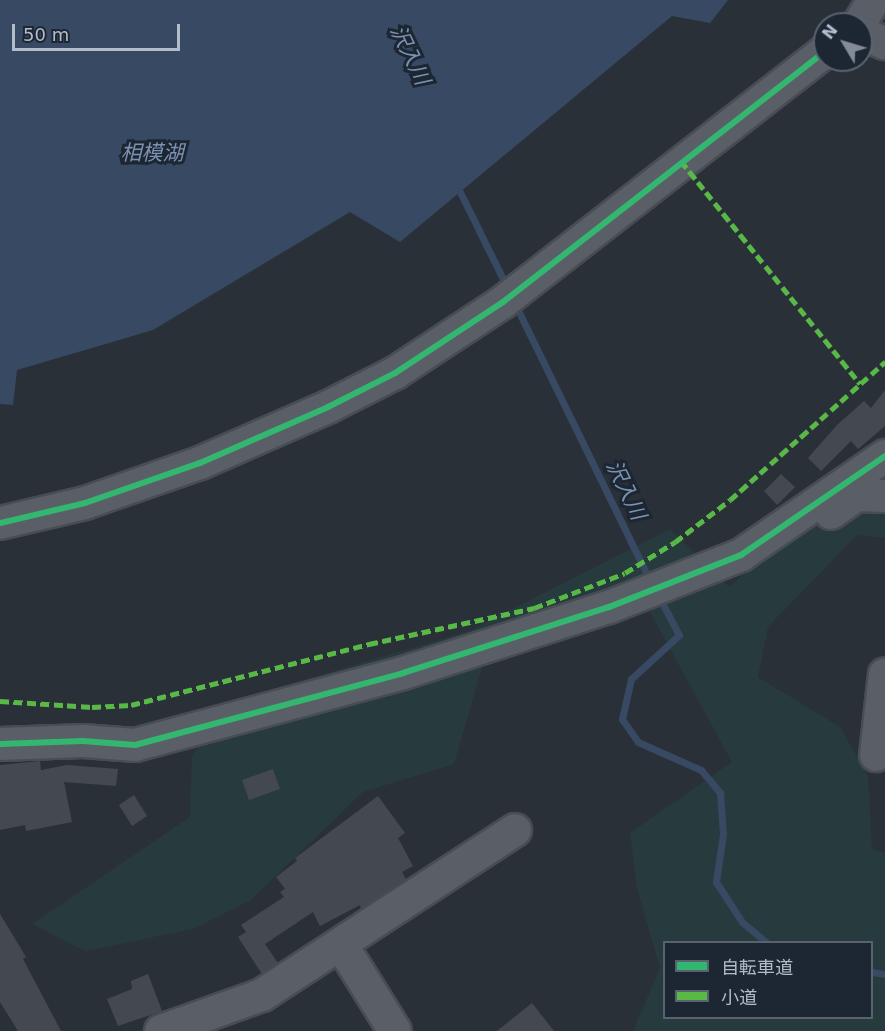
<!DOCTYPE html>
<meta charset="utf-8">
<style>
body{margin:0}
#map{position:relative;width:885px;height:1031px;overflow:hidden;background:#2a3038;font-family:"DejaVu Sans","Noto Sans JP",sans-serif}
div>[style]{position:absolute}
.green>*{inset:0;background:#273a3e}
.water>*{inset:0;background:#384963}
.stream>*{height:7px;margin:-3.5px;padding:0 3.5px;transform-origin:3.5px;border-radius:3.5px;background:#384963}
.building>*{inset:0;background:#444950}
.roads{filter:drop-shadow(2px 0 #484c53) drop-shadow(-2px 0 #484c53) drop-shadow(0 2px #484c53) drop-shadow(0 -2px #484c53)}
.minor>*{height:32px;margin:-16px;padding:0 16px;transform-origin:16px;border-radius:16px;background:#5a5e66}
.quiet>*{height:4.5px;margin-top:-2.25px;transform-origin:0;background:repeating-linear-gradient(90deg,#58b947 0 9px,transparent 0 13.5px)}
.cycleway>*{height:6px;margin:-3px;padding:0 3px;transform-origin:3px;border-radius:3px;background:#33b770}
span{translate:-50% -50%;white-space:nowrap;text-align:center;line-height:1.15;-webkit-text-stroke:6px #1d2633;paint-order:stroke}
.water-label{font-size:21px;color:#7c92b1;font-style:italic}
.legend{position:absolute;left:663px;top:941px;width:210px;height:78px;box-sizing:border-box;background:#1d2633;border:2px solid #59626f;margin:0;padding:8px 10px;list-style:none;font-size:18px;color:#b4bcc9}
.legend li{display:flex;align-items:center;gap:12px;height:30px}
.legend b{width:30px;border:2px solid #59626f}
.north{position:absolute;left:813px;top:12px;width:60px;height:60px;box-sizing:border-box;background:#1d2633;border:2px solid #59626f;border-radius:50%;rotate:308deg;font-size:16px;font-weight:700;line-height:24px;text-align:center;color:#b4bcc9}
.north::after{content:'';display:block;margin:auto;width:21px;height:27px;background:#848b96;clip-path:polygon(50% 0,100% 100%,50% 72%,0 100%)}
.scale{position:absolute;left:12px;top:24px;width:168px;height:27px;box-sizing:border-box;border:3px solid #b4bcc9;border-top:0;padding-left:8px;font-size:18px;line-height:21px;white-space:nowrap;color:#b4bcc9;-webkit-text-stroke:4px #1d2633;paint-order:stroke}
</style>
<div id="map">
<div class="green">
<i style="clip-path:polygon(evenodd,885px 444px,885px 538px,857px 535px,768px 627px,758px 677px,840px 727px,868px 776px,872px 849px,885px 853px,885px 1031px,633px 1031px,660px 968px,637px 888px,630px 833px,732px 762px,635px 585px,483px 664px,454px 764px,363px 792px,251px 900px,193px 929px,85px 951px,32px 924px,190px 817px,192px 756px,233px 701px,469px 631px,670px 529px,729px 587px,885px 444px,664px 942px,872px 942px,872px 1018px,664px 1018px,664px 942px)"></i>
</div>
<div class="water">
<i style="clip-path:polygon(0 0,728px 0,710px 23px,672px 16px,400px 242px,350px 212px,153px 330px,17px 370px,13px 405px,0 404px)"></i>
</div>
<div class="stream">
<i style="left:457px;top:186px;width:115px;rotate:63.7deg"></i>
<i style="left:515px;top:304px;width:310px;rotate:64deg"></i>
<i style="left:658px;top:595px;width:45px;rotate:62.3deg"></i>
<i style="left:679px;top:635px;width:65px;rotate:137.5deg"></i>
<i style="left:631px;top:679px;width:41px;rotate:102.7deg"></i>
<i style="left:622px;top:719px;width:28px;rotate:55deg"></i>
<i style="left:638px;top:742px;width:69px;rotate:24deg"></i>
<i style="left:701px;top:770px;width:30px;rotate:50deg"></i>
<i style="left:720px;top:793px;width:41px;rotate:85.8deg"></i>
<i style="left:723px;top:834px;width:49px;rotate:98.3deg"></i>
<i style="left:716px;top:882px;width:48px;rotate:57deg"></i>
<i style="left:742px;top:922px;width:31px;rotate:40deg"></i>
<i style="left:872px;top:972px;width:13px;rotate:9deg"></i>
</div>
<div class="building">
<i style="clip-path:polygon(885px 390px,885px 426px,858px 449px,851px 441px,821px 471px,808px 458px,837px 425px,864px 401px,871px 408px)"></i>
<i style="clip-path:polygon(781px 474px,795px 487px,777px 505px,764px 491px)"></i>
<i style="clip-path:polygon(40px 761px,41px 770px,67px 765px,118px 769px,116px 786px,64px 782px,72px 822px,26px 831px,25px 825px,0 830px,0 765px)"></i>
<i style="clip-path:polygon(273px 769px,280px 789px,249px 800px,242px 780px)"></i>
<i style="clip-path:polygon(134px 795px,147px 816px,132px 826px,119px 805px)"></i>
<i style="clip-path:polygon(378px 796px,405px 833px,398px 838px,413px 866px,402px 872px,406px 879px,361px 909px,360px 905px,320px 926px,313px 912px,265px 944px,278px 963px,262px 974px,238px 937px,246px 932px,241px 925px,284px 897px,280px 892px,285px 889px,276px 877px,297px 861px,295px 858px)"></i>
<i style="clip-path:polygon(0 914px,26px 957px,23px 959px,61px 1031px,18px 1031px,0 1002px)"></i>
<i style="clip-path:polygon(148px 974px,162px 1011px,118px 1026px,107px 999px,132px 989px,131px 981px)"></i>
<i style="clip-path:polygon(532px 1003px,554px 1031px,497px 1031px)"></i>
</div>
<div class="roads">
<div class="minor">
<i style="left:859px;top:24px;width:28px;rotate:-58deg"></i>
<i style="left:861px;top:33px;width:26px;rotate:23deg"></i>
<i style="left:831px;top:513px;width:32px;rotate:-35deg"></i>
<i style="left:857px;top:495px;width:28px;rotate:2deg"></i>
<i style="left:0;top:523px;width:87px;rotate:-13.2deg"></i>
<i style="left:85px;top:503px;width:122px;rotate:-19.2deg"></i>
<i style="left:200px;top:463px;width:140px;rotate:-23.6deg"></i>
<i style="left:328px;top:407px;width:75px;rotate:-26.9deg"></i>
<i style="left:395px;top:373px;width:129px;rotate:-33.3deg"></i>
<i style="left:503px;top:302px;width:408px;rotate:-37.9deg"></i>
<i style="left:0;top:744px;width:83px;rotate:-2.1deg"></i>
<i style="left:83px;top:741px;width:52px;rotate:4.4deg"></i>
<i style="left:135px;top:745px;width:278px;rotate:-15deg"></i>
<i style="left:403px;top:673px;width:216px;rotate:-17.8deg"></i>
<i style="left:609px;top:607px;width:142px;rotate:-21.5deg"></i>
<i style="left:741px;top:555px;width:175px;rotate:-34.5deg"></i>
<i style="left:876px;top:755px;width:81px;rotate:-83.7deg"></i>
<i style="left:342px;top:946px;width:100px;rotate:58.1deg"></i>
<i style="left:161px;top:1031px;width:107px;rotate:-19.6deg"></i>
<i style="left:262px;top:995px;width:302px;rotate:-33.1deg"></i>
</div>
</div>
<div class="quiet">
<i style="left:681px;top:161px;width:286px;rotate:51.2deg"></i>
<i style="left:0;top:701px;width:92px;rotate:3.7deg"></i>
<i style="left:92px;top:707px;width:39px;rotate:-3deg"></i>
<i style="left:131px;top:705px;width:246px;rotate:-14.4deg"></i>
<i style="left:369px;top:644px;width:169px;rotate:-12.3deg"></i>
<i style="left:534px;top:608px;width:97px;rotate:-21deg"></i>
<i style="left:625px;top:573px;width:59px;rotate:-31.8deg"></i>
<i style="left:675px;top:542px;width:69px;rotate:-37.4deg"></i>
<i style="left:730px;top:500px;width:208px;rotate:-41.7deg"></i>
</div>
<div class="cycleway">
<i style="left:0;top:523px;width:87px;rotate:-13.2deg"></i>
<i style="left:85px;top:503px;width:122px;rotate:-19.2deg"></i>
<i style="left:200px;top:463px;width:140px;rotate:-23.6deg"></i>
<i style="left:328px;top:407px;width:75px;rotate:-26.9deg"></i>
<i style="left:395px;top:373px;width:129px;rotate:-33.3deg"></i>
<i style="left:503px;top:302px;width:408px;rotate:-37.9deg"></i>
<i style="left:0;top:744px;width:83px;rotate:-2.1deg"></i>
<i style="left:83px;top:741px;width:52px;rotate:4.4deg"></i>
<i style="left:135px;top:745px;width:278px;rotate:-15deg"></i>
<i style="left:403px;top:673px;width:216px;rotate:-17.8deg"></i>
<i style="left:609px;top:607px;width:142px;rotate:-21.5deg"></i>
<i style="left:741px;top:555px;width:175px;rotate:-34.5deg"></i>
</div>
<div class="water-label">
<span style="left:410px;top:55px;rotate:64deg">沢入川</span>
<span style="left:152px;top:153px">相模湖</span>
<span style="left:626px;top:490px;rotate:64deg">沢入川</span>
</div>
<ul class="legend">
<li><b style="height:8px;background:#33b770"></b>自転車道</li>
<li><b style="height:8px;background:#58b947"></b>小道</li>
</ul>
<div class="north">N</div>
<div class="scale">50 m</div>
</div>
